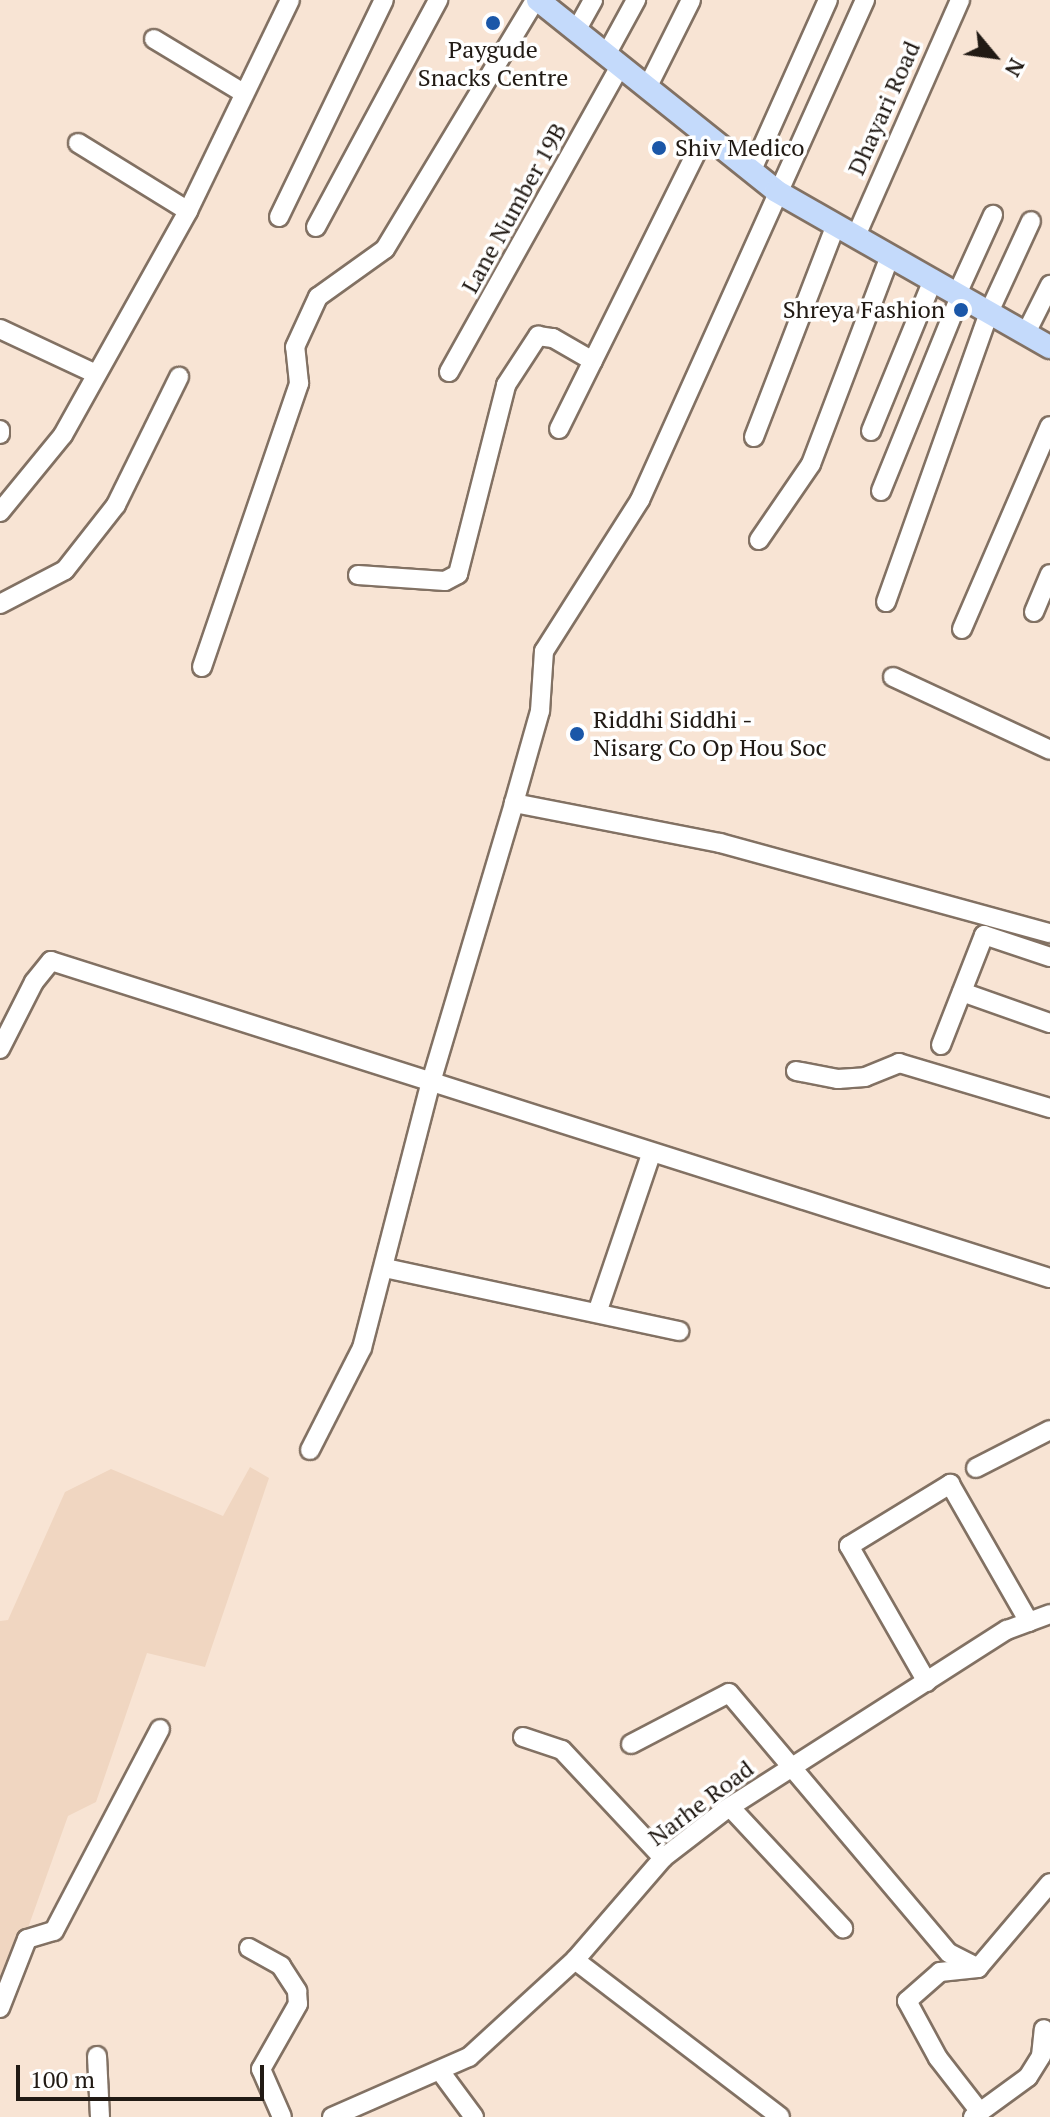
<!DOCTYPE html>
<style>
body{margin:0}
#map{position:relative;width:1050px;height:2117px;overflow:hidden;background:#f8e4d4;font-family:"PT Serif",serif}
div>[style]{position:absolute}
.built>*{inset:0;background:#f0d6c1}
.roads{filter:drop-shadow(2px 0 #827163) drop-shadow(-2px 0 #827163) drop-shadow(0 2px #827163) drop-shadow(0 -2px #827163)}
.minor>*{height:18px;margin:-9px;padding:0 9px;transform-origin:9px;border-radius:9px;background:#fff}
.major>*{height:22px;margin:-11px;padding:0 11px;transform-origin:11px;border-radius:11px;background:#c4dafb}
.dots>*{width:22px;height:22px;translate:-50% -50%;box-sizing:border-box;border:4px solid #fff;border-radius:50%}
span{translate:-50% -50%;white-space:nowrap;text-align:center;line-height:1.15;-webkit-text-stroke:7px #fff;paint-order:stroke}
.poi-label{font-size:24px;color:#211a14}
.left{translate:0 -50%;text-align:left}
.right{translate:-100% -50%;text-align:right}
.street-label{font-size:24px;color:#211a14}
.north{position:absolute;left:954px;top:16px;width:80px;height:80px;-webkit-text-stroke:6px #fff;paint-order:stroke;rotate:119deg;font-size:22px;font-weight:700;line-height:32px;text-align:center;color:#211a14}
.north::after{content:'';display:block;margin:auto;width:28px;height:36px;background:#211a14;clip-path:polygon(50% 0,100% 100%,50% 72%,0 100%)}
.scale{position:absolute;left:16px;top:2065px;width:248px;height:36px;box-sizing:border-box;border:4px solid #211a14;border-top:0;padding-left:10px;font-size:24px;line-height:28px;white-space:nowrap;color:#211a14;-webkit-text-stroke:6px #fff;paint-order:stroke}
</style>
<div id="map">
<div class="built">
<i style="clip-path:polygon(250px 1467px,269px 1478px,205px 1667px,147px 1653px,96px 1802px,68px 1816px,0 2006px,0 1621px,8px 1620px,65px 1492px,111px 1469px,223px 1516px)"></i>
</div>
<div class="roads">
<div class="minor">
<i style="left:865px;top:0;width:548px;rotate:114.23deg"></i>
<i style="left:640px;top:500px;width:179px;rotate:122.4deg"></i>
<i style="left:544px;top:651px;width:60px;rotate:93.8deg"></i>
<i style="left:540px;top:711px;width:96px;rotate:105.8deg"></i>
<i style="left:514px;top:803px;width:210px;rotate:11deg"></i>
<i style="left:720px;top:843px;width:342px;rotate:15.3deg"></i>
<i style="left:576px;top:31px;width:35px;rotate:-61deg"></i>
<i style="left:154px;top:39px;width:103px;rotate:31.1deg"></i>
<i style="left:606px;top:55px;width:63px;rotate:-61.4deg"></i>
<i style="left:647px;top:88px;width:98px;rotate:-63.4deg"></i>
<i style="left:78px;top:143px;width:129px;rotate:31.7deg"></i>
<i style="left:751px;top:172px;width:188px;rotate:-65.9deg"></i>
<i style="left:279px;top:217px;width:241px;rotate:-64.2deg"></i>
<i style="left:316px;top:227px;width:258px;rotate:-61.7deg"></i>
<i style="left:856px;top:236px;width:258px;rotate:-66.2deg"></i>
<i style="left:957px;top:294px;width:87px;rotate:-65.5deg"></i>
<i style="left:0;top:329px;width:104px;rotate:25.1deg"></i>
<i style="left:1026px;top:333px;width:54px;rotate:-63.4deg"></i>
<i style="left:449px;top:372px;width:351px;rotate:-60.8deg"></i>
<i style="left:559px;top:429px;width:328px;rotate:-63.6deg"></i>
<i style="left:0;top:430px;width:4px;rotate:90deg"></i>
<i style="left:871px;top:431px;width:163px;rotate:-67.7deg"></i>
<i style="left:754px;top:437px;width:227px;rotate:-68.9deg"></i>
<i style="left:881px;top:491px;width:210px;rotate:-67.9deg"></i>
<i style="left:0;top:512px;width:99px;rotate:-50.7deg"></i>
<i style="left:63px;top:435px;width:257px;rotate:-60.8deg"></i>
<i style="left:188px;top:211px;width:234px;rotate:-64.2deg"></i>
<i style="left:759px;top:540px;width:92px;rotate:-55.6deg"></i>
<i style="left:811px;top:464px;width:222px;rotate:-69.2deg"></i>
<i style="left:358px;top:575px;width:87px;rotate:3.9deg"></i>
<i style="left:445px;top:581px;width:15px;rotate:-28deg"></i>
<i style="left:458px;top:574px;width:195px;rotate:-75.7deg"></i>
<i style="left:506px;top:385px;width:59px;rotate:-56.9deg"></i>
<i style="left:538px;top:336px;width:15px;rotate:8deg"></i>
<i style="left:553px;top:338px;width:46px;rotate:29.9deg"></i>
<i style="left:886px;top:602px;width:308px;rotate:-70.4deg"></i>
<i style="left:989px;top:312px;width:100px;rotate:-65.2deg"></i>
<i style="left:0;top:604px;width:73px;rotate:-27.6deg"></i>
<i style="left:65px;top:570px;width:83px;rotate:-51.9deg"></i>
<i style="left:116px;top:505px;width:143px;rotate:-63.8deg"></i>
<i style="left:1034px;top:612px;width:41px;rotate:-67.2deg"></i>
<i style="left:962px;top:629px;width:221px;rotate:-66.6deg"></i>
<i style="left:202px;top:667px;width:300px;rotate:-71.1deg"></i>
<i style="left:299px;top:383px;width:36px;rotate:-96deg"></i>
<i style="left:295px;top:347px;width:55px;rotate:-65.3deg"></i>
<i style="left:318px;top:297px;width:82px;rotate:-35.6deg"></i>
<i style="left:385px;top:249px;width:291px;rotate:-58.9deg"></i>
<i style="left:893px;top:677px;width:173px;rotate:24.9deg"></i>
<i style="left:962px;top:992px;width:93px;rotate:19.4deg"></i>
<i style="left:941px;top:1045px;width:118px;rotate:-68.6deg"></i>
<i style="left:984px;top:935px;width:70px;rotate:18.4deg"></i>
<i style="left:0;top:1049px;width:75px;rotate:-63.1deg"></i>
<i style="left:34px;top:982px;width:27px;rotate:-51deg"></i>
<i style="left:51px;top:961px;width:1048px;rotate:17.61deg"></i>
<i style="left:796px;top:1071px;width:43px;rotate:10.8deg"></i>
<i style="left:838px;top:1079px;width:27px;rotate:-4deg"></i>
<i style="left:865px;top:1077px;width:37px;rotate:-22deg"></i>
<i style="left:899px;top:1063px;width:158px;rotate:16.6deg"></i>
<i style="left:385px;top:1268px;width:301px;rotate:12.1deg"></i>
<i style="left:598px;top:1310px;width:165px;rotate:-71.2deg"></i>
<i style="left:310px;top:1450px;width:114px;rotate:-63deg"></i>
<i style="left:362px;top:1348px;width:275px;rotate:-75.5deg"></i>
<i style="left:431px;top:1082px;width:291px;rotate:-73.4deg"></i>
<i style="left:976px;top:1468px;width:83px;rotate:-27.2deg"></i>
<i style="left:927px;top:1682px;width:157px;rotate:-119.8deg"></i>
<i style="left:849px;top:1546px;width:119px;rotate:-31.5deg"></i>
<i style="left:950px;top:1484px;width:159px;rotate:60.2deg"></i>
<i style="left:523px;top:1737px;width:41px;rotate:18.4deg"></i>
<i style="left:562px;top:1750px;width:148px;rotate:46.9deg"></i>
<i style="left:631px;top:1744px;width:110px;rotate:-27.5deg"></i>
<i style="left:729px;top:1693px;width:341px;rotate:49.8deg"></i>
<i style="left:949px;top:1953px;width:33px;rotate:27deg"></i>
<i style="left:730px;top:1807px;width:166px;rotate:47deg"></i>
<i style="left:249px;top:1948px;width:37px;rotate:29deg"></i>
<i style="left:281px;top:1966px;width:30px;rotate:57deg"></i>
<i style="left:297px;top:1991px;width:13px;rotate:86deg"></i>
<i style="left:298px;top:2004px;width:75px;rotate:119.6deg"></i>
<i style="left:261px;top:2069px;width:52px;rotate:66.4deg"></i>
<i style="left:575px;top:1960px;width:258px;rotate:37.4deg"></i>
<i style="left:0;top:2008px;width:74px;rotate:-68.6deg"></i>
<i style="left:27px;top:1939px;width:28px;rotate:-17deg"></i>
<i style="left:54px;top:1931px;width:228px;rotate:-62.3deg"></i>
<i style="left:97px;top:2056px;width:61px;rotate:87.2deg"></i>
<i style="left:440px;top:2071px;width:57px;rotate:53.5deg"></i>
<i style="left:980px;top:2112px;width:59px;rotate:-36.1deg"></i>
<i style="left:1028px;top:2077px;width:25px;rotate:-58deg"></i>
<i style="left:1041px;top:2056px;width:27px;rotate:-84deg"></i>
<i style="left:332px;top:2117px;width:150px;rotate:-23.7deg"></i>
<i style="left:469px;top:2057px;width:144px;rotate:-42.5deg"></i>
<i style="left:575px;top:1960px;width:135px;rotate:-49.2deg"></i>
<i style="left:663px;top:1858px;width:78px;rotate:-37.7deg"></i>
<i style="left:725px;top:1810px;width:335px;rotate:-32.6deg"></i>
<i style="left:1007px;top:1630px;width:46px;rotate:-20.4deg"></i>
<i style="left:973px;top:2117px;width:9px;rotate:-36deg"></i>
<i style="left:980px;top:2112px;width:68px;rotate:-127.9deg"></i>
<i style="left:938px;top:2058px;width:65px;rotate:-118.5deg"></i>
<i style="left:907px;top:2001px;width:44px;rotate:-41.3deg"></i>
<i style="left:940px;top:1972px;width:38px;rotate:-6deg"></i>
<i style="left:978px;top:1968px;width:111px;rotate:-49.7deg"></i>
</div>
<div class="major">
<i style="left:538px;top:0;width:305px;rotate:38.7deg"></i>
<i style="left:776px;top:191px;width:315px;rotate:29.7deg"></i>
</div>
</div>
<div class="dots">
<i style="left:493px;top:23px;background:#1b57a8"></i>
<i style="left:659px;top:148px;background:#1b57a8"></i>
<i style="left:961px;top:310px;background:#1b57a8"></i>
<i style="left:577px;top:734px;background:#1b57a8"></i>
</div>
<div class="poi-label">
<span style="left:493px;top:64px">Paygude<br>Snacks Centre</span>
<span class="left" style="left:675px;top:148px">Shiv Medico</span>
<span class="right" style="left:945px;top:310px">Shreya Fashion</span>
<span class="left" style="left:593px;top:734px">Riddhi Siddhi -<br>Nisarg Co Op Hou Soc</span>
</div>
<div class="street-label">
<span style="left:884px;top:108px;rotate:-66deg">Dhayari Road</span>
<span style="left:514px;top:208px;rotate:-61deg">Lane Number 19B</span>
<span style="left:701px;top:1803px;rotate:-37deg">Narhe Road</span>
</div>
<div class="north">N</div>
<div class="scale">100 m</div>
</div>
